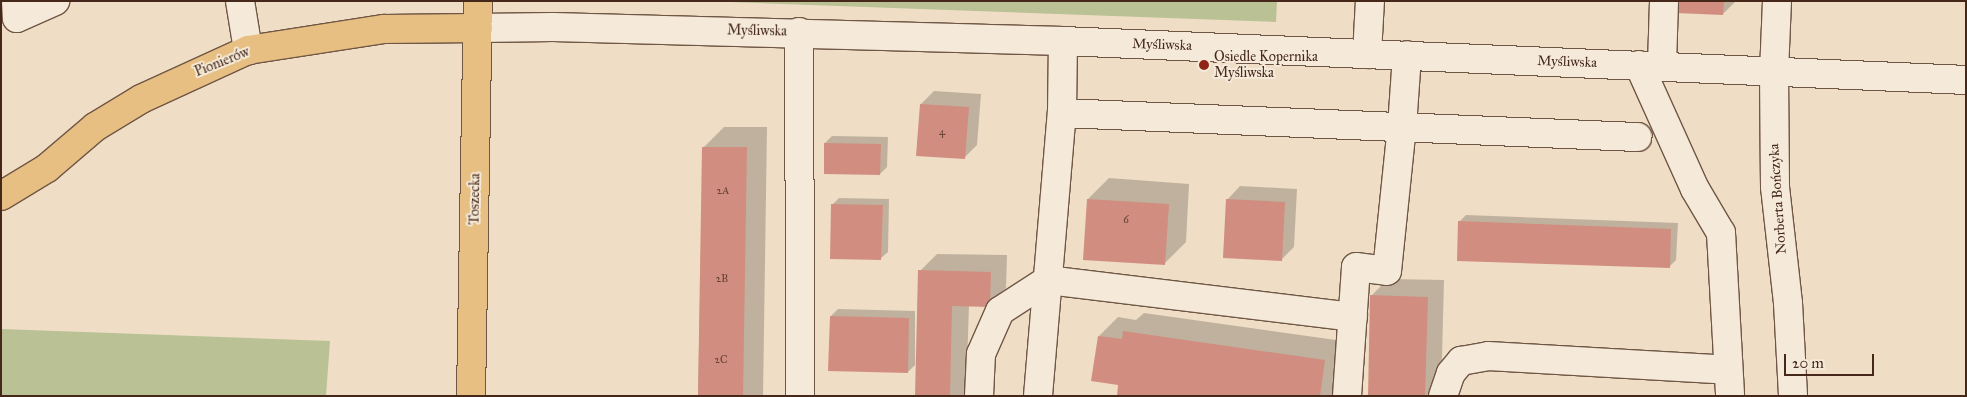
<!DOCTYPE html>
<meta charset="utf-8">
<style>
body{margin:0}
#map{position:relative;width:1967px;height:397px;overflow:hidden;background:#efdec5;font-family:"IM FELL Great Primer",serif}
div>[style]{position:absolute}
.green>*{inset:0;background:#b9c195}
.shadow>*{inset:0;background:#0003}
.building>*{inset:0;background:#d18e80}
.roads{filter:drop-shadow(1px 0 #705645) drop-shadow(-1px 0 #705645) drop-shadow(0 1px #705645) drop-shadow(0 -1px #705645)}
.minor>*{height:28px;margin:-14px;padding:0 14px;transform-origin:14px;border-radius:14px;background:#f5ead9}
.major>*{height:28px;margin:-14px;padding:0 14px;transform-origin:14px;border-radius:14px;background:#e8bf82}
.dots>*{width:14px;height:14px;translate:-50% -50%;box-sizing:border-box;border:2px solid #f5ead9;border-radius:50%}
span{translate:-50% -50%;white-space:nowrap;text-align:center;line-height:1.15;-webkit-text-stroke:4px #f5ead9;paint-order:stroke}
.number-label{font-size:11px;color:#684234}
.number-label span{-webkit-text-stroke-width:0}
.street-label{font-size:14px;color:#45281a}
.poi-label{font-size:14px;color:#45281a}
.left{translate:0 -50%;text-align:left}
.frame{position:absolute;inset:0;border:2px solid #45281a;pointer-events:none}
.scale{position:absolute;left:1784px;top:354px;width:90px;height:22px;box-sizing:border-box;border:2px solid #45281a;border-top:0;padding-left:6px;font-size:15px;line-height:18px;white-space:nowrap;color:#45281a;-webkit-text-stroke:4px #f5ead9;paint-order:stroke}
</style>
<div id="map">
<div class="green">
<i style="clip-path:polygon(703px 1px,1277px 1px,1276px 22px)"></i>
<i style="clip-path:polygon(1px 329px,330px 341px,326px 396px,1px 396px)"></i>
</div>
<div class="shadow">
<i style="clip-path:polygon(1677px 1px,1736px 1px,1723px 14px)"></i>
<i style="clip-path:polygon(934px 91px,981px 94px,977px 145px,964px 158px,921px 104px)"></i>
<i style="clip-path:polygon(724px 127px,767px 127px,763px 396px,698px 396px,703px 148px)"></i>
<i style="clip-path:polygon(832px 136px,888px 137px,887px 167px,880px 174px,825px 143px)"></i>
<i style="clip-path:polygon(1109px 178px,1189px 184px,1186px 242px,1165px 263px,1088px 199px)"></i>
<i style="clip-path:polygon(1240px 186px,1297px 189px,1294px 247px,1281px 260px,1227px 200px)"></i>
<i style="clip-path:polygon(839px 198px,889px 199px,888px 252px,881px 258px,832px 205px)"></i>
<i style="clip-path:polygon(1466px 215px,1678px 223px,1676px 260px,1669px 267px,1459px 222px)"></i>
<i style="clip-path:polygon(937px 254px,1007px 255px,1006px 288px,989px 305px,969px 305px,966px 396px,917px 396px,920px 271px)"></i>
<i style="clip-path:polygon(1388px 279px,1444px 280px,1441px 396px,1369px 396px,1371px 296px)"></i>
<i style="clip-path:polygon(838px 309px,915px 311px,915px 365px,908px 372px,831px 316px)"></i>
<i style="clip-path:polygon(1144px 313px,1343px 341px,1335px 396px,1121px 396px,1120px 384px,1099px 336px,1118px 317px,1136px 320px)"></i>
</div>
<div class="building">
<i style="clip-path:polygon(1676px 1px,1724px 1px,1723px 15px,1675px 13px)"></i>
<i style="clip-path:polygon(920px 104px,969px 107px,965px 159px,916px 156px)"></i>
<i style="clip-path:polygon(824px 143px,881px 144px,880px 175px,824px 174px)"></i>
<i style="clip-path:polygon(702px 147px,747px 147px,743px 396px,698px 396px)"></i>
<i style="clip-path:polygon(1087px 199px,1169px 204px,1165px 265px,1083px 260px)"></i>
<i style="clip-path:polygon(1226px 199px,1285px 202px,1282px 261px,1223px 258px)"></i>
<i style="clip-path:polygon(831px 204px,883px 205px,881px 260px,830px 259px)"></i>
<i style="clip-path:polygon(1458px 221px,1671px 229px,1670px 268px,1457px 261px)"></i>
<i style="clip-path:polygon(918px 270px,991px 272px,990px 307px,952px 306px,950px 396px,915px 396px)"></i>
<i style="clip-path:polygon(1370px 295px,1428px 297px,1425px 396px,1368px 396px)"></i>
<i style="clip-path:polygon(830px 316px,909px 318px,908px 373px,828px 371px)"></i>
<i style="clip-path:polygon(1123px 331px,1325px 360px,1320px 396px,1117px 396px,1118px 385px,1091px 381px,1098px 336px,1122px 339px)"></i>
</div>
<div class="roads">
<div class="minor">
<i style="left:16px;top:1px;width:17px;rotate:87deg"></i>
<i style="left:17px;top:18px;width:42px;rotate:-24.1deg"></i>
<i style="left:240px;top:1px;width:50px;rotate:80.7deg"></i>
<i style="left:1777px;top:1px;width:71px;rotate:92.4deg"></i>
<i style="left:1774px;top:72px;width:115px;rotate:89.5deg"></i>
<i style="left:1775px;top:187px;width:117px;rotate:83.6deg"></i>
<i style="left:1788px;top:303px;width:93px;rotate:86.9deg"></i>
<i style="left:478px;top:28px;width:75px;rotate:-0.8deg"></i>
<i style="left:553px;top:27px;width:510px;rotate:1.57deg"></i>
<i style="left:1063px;top:41px;width:904px;rotate:2.47deg"></i>
<i style="left:799px;top:32px;width:364px;rotate:89.8deg"></i>
<i style="left:1063px;top:41px;width:72px;rotate:90.8deg"></i>
<i style="left:1062px;top:113px;width:576px;rotate:2.39deg"></i>
<i style="left:1367px;top:54px;width:53px;rotate:-86.8deg"></i>
<i style="left:1639px;top:65px;width:136px;rotate:65.7deg"></i>
<i style="left:1695px;top:189px;width:51px;rotate:59.4deg"></i>
<i style="left:1721px;top:233px;width:163px;rotate:86.8deg"></i>
<i style="left:1662px;top:65px;width:64px;rotate:-88.2deg"></i>
<i style="left:979px;top:396px;width:42px;rotate:-87.3deg"></i>
<i style="left:981px;top:354px;width:47px;rotate:-66.2deg"></i>
<i style="left:1000px;top:311px;width:57px;rotate:-32.9deg"></i>
<i style="left:1048px;top:280px;width:307px;rotate:6.9deg"></i>
<i style="left:1038px;top:396px;width:284px;rotate:-85.2deg"></i>
<i style="left:1347px;top:396px;width:129px;rotate:-86deg"></i>
<i style="left:1356px;top:267px;width:31px;rotate:7deg"></i>
<i style="left:1387px;top:271px;width:145px;rotate:-84.1deg"></i>
<i style="left:1402px;top:127px;width:72px;rotate:-86deg"></i>
<i style="left:1443px;top:396px;width:24px;rotate:-71deg"></i>
<i style="left:1451px;top:373px;width:16px;rotate:-50deg"></i>
<i style="left:1461px;top:361px;width:27px;rotate:-10deg"></i>
<i style="left:1488px;top:356px;width:240px;rotate:3.3deg"></i>
</div>
<div class="major">
<i style="left:1px;top:196px;width:54px;rotate:-31.3deg"></i>
<i style="left:47px;top:168px;width:63px;rotate:-40.5deg"></i>
<i style="left:95px;top:127px;width:54px;rotate:-31.3deg"></i>
<i style="left:141px;top:99px;width:118px;rotate:-24.6deg"></i>
<i style="left:248px;top:50px;width:138px;rotate:-8.8deg"></i>
<i style="left:384px;top:29px;width:94px;rotate:-0.6deg"></i>
<i style="left:471px;top:396px;width:395px;rotate:-89deg"></i>
</div>
</div>
<div class="dots">
<i style="left:1204px;top:65px;background:#8f2418"></i>
</div>
<div class="number-label">
<span style="left:942px;top:132px">4</span>
<span style="left:723px;top:191px">2A</span>
<span style="left:1126px;top:220px">6</span>
<span style="left:722px;top:279px">2B</span>
<span style="left:721px;top:360px">2C</span>
</div>
<div class="street-label">
<span style="left:757px;top:31px;rotate:1deg">Myśliwska</span>
<span style="left:1162px;top:45px;rotate:2deg">Myśliwska</span>
<span style="left:222px;top:62px;rotate:-22deg">Pionierów</span>
<span style="left:1567px;top:62px;rotate:2deg">Myśliwska</span>
<span style="left:475px;top:199px;rotate:-89deg">Toszecka</span>
<span style="left:1778px;top:199px;rotate:-94deg">Norberta Bończyka</span>
</div>
<div class="poi-label">
<span class="left" style="left:1214px;top:65px">Osiedle Kopernika<br>Myśliwska</span>
</div>
<div class="frame"></div>
<div class="scale">20 m</div>
</div>
